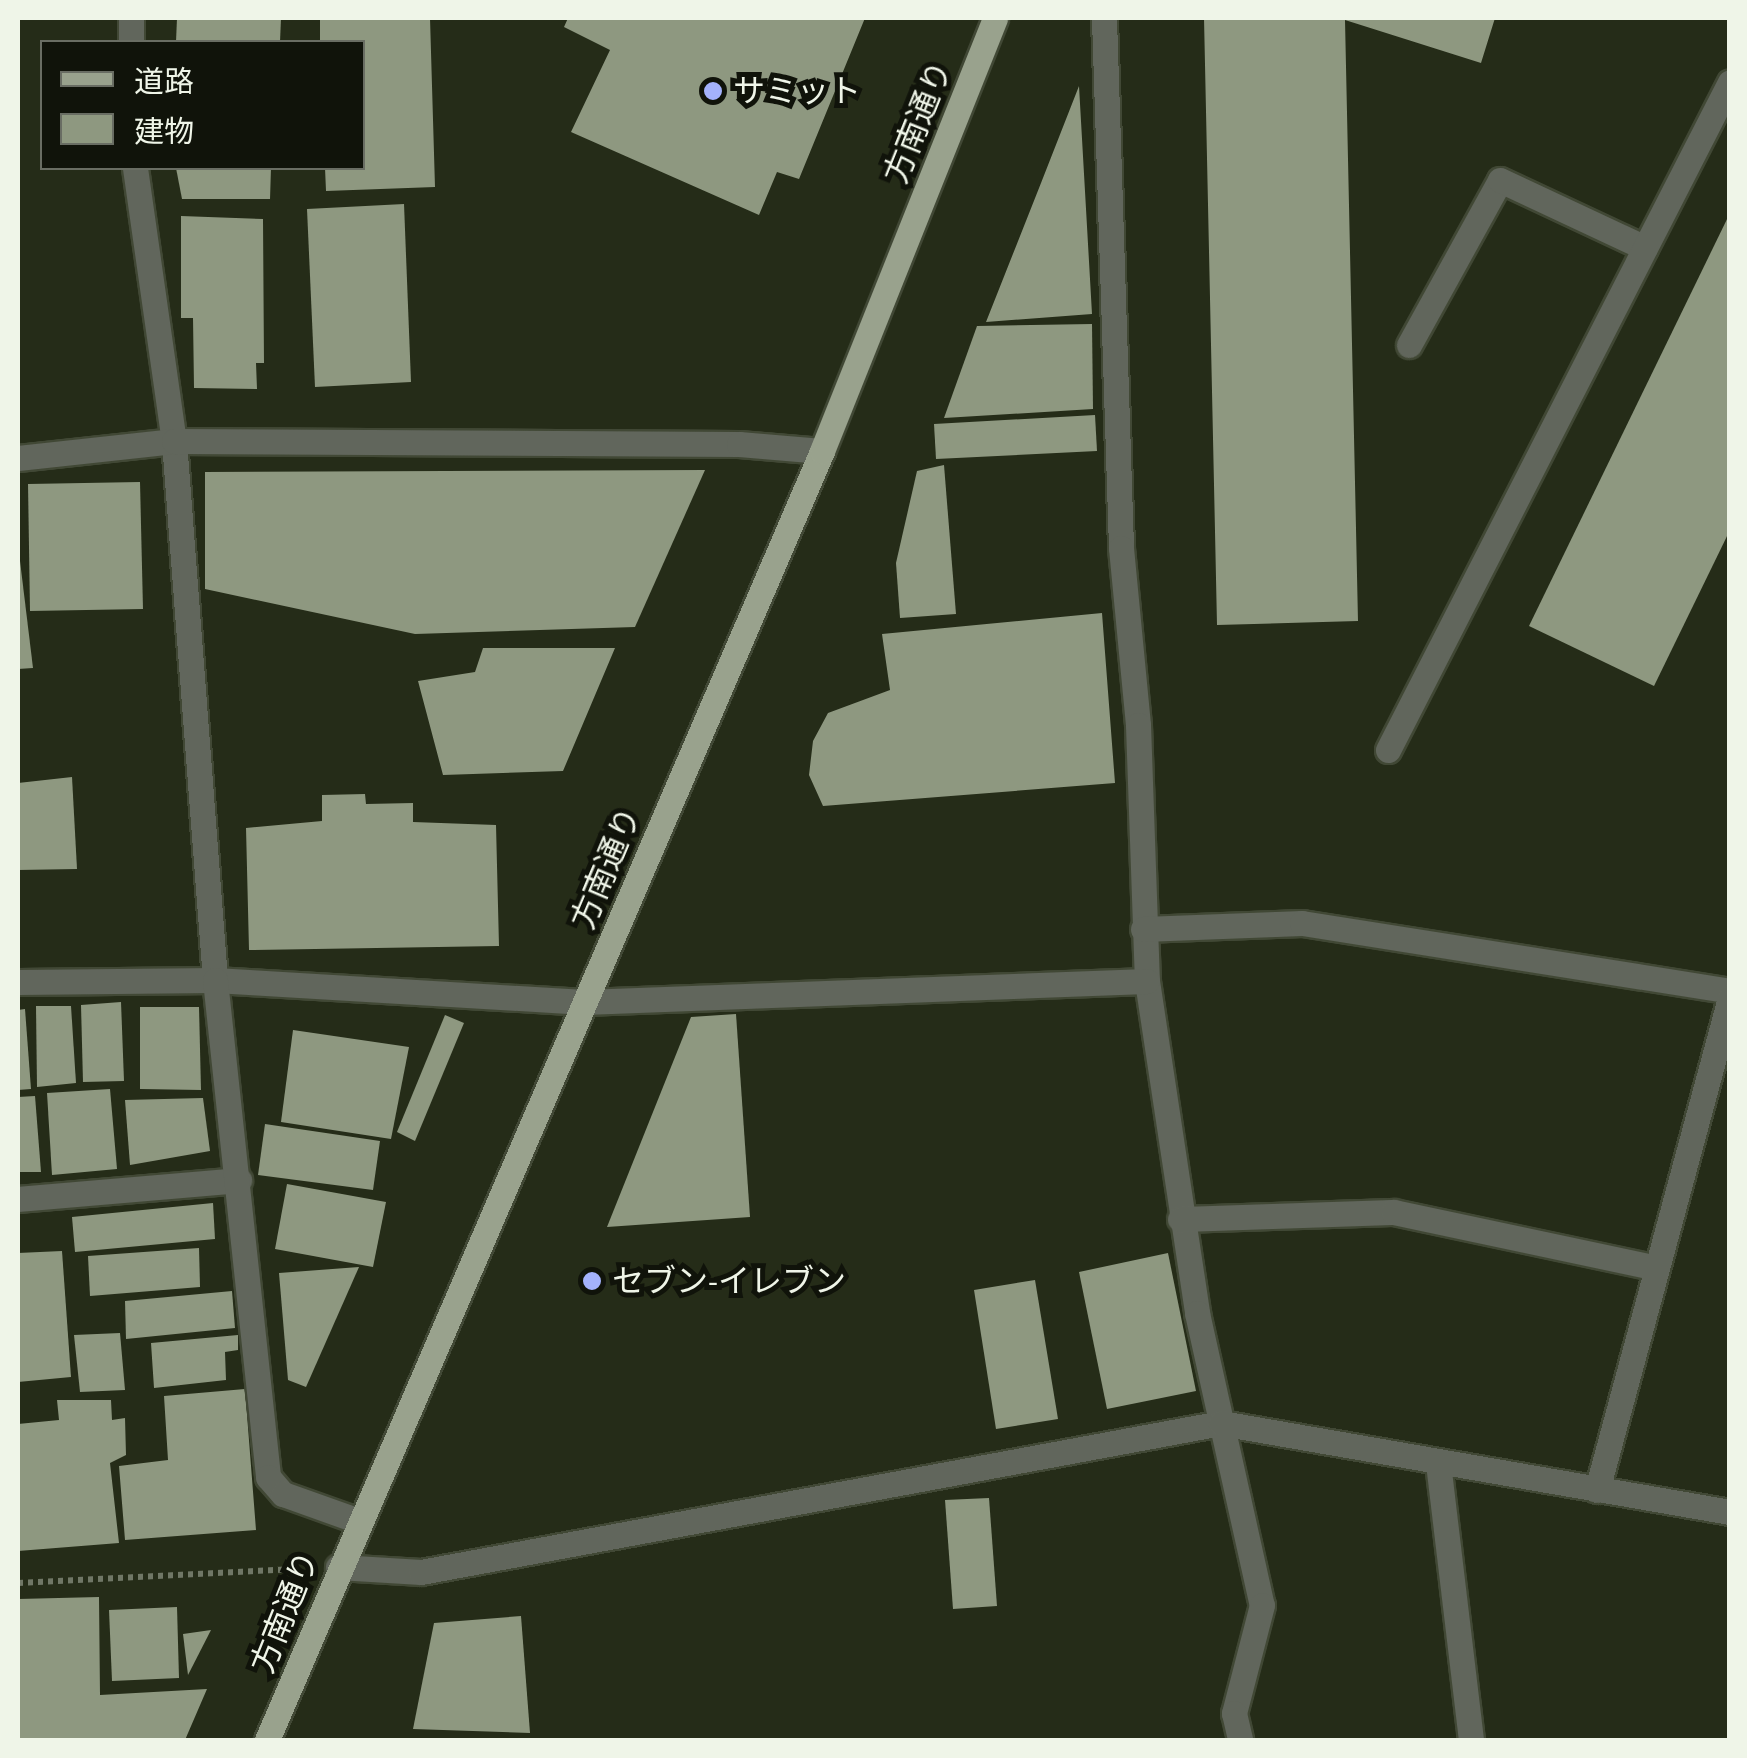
<!DOCTYPE html>
<meta charset="utf-8">
<style>
body{margin:0}
#map{position:relative;width:1747px;height:1758px;overflow:hidden;background:#252c18;font-family:"Source Serif 4","Noto Sans JP",serif}
div>[style]{position:absolute}
.building>*{inset:0;background:#8e9880}
.path>*{height:6px;margin-top:-3px;transform-origin:0;background:repeating-linear-gradient(90deg,#707766 0 5px,transparent 0 10px)}
.roads{filter:drop-shadow(2px 0 #414835) drop-shadow(-2px 0 #414835) drop-shadow(0 2px #414835) drop-shadow(0 -2px #414835)}
.lane>*{height:25px;margin:-12.5px;padding:0 12.5px;transform-origin:12.5px;border-radius:12.5px;background:#61665c}
.street>*{height:25px;margin:-12.5px;padding:0 12.5px;transform-origin:12.5px;border-radius:12.5px;background:#61665c}
.primary>*{height:25px;margin:-12.5px;padding:0 12.5px;transform-origin:12.5px;border-radius:12.5px;background:#99a28d}
.dots>*{width:28px;height:28px;translate:-50% -50%;box-sizing:border-box;border:5px solid #10130a;border-radius:50%}
span{translate:-50% -50%;white-space:nowrap;text-align:center;line-height:1.15;-webkit-text-stroke:10px #10130a;paint-order:stroke}
.poi-label{font-size:32px;color:#eff5e8}
.left{translate:0 -50%;text-align:left}
.street-label{font-size:32px;color:#eff5e8}
.frame{position:absolute;inset:0;border:20px solid #eff5e8;pointer-events:none}
.legend{position:absolute;left:40px;top:40px;width:325px;height:130px;box-sizing:border-box;background:#10130a;border:2px solid #696d63;margin:0;padding:12px 18px;list-style:none;font-size:30px;color:#eff5e8}
.legend li{display:flex;align-items:center;gap:20px;height:50px}
.legend b{width:50px;border:2px solid #696d63}
</style>
<div id="map">
<div class="building">
<i style="clip-path:polygon(177px 18px,281px 18px,280px 42px,176px 42px)"></i>
<i style="clip-path:polygon(320px 18px,430px 18px,435px 187px,326px 191px,325px 168px,362px 168px,362px 42px,320px 42px)"></i>
<i style="clip-path:polygon(568px 18px,865px 18px,799px 179px,777px 172px,759px 215px,571px 132px,610px 50px,564px 27px)"></i>
<i style="clip-path:polygon(1204px 18px,1495px 18px,1481px 63px,1345px 20px,1358px 621px,1217px 625px)"></i>
<i style="clip-path:polygon(1079px 86px,1092px 314px,986px 322px,1041px 183px)"></i>
<i style="clip-path:polygon(176px 168px,271px 168px,270px 199px,182px 199px)"></i>
<i style="clip-path:polygon(404px 204px,411px 382px,315px 387px,307px 209px)"></i>
<i style="clip-path:polygon(1730px 213px,1730px 530px,1654px 686px,1529px 626px)"></i>
<i style="clip-path:polygon(181px 216px,263px 219px,264px 363px,256px 363px,257px 389px,194px 388px,193px 318px,181px 318px)"></i>
<i style="clip-path:polygon(1092px 324px,1093px 409px,944px 418px,977px 326px)"></i>
<i style="clip-path:polygon(1095px 415px,1097px 451px,936px 459px,934px 424px)"></i>
<i style="clip-path:polygon(944px 465px,956px 614px,900px 618px,896px 563px,917px 471px)"></i>
<i style="clip-path:polygon(705px 470px,635px 627px,415px 634px,205px 589px,205px 472px)"></i>
<i style="clip-path:polygon(140px 482px,143px 609px,30px 611px,28px 484px)"></i>
<i style="clip-path:polygon(20px 561px,33px 668px,18px 669px,18px 562px)"></i>
<i style="clip-path:polygon(1102px 613px,1115px 783px,823px 806px,809px 775px,813px 741px,828px 713px,890px 690px,882px 634px)"></i>
<i style="clip-path:polygon(483px 648px,615px 648px,563px 771px,443px 775px,418px 681px,475px 672px)"></i>
<i style="clip-path:polygon(72px 777px,77px 869px,18px 870px,18px 783px)"></i>
<i style="clip-path:polygon(365px 794px,366px 804px,413px 803px,413px 822px,496px 825px,499px 946px,249px 950px,246px 828px,322px 821px,322px 795px)"></i>
<i style="clip-path:polygon(121px 1002px,124px 1081px,83px 1082px,81px 1005px)"></i>
<i style="clip-path:polygon(36px 1006px,71px 1006px,76px 1083px,37px 1087px)"></i>
<i style="clip-path:polygon(140px 1007px,199px 1007px,201px 1090px,140px 1089px)"></i>
<i style="clip-path:polygon(25px 1009px,31px 1089px,18px 1090px,18px 1010px)"></i>
<i style="clip-path:polygon(736px 1014px,750px 1217px,607px 1227px,691px 1017px)"></i>
<i style="clip-path:polygon(445px 1015px,464px 1023px,415px 1141px,397px 1132px)"></i>
<i style="clip-path:polygon(293px 1030px,409px 1047px,391px 1139px,281px 1122px)"></i>
<i style="clip-path:polygon(110px 1089px,117px 1169px,52px 1175px,47px 1093px)"></i>
<i style="clip-path:polygon(35px 1096px,41px 1172px,18px 1172px,18px 1097px)"></i>
<i style="clip-path:polygon(203px 1098px,210px 1151px,130px 1165px,125px 1100px)"></i>
<i style="clip-path:polygon(265px 1124px,380px 1141px,373px 1190px,258px 1175px)"></i>
<i style="clip-path:polygon(287px 1184px,386px 1202px,373px 1267px,275px 1249px)"></i>
<i style="clip-path:polygon(213px 1203px,215px 1239px,75px 1252px,72px 1217px)"></i>
<i style="clip-path:polygon(199px 1248px,200px 1287px,90px 1296px,88px 1256px)"></i>
<i style="clip-path:polygon(62px 1251px,71px 1377px,18px 1382px,18px 1253px)"></i>
<i style="clip-path:polygon(1168px 1253px,1196px 1391px,1107px 1409px,1079px 1272px)"></i>
<i style="clip-path:polygon(359px 1267px,306px 1387px,288px 1380px,279px 1273px)"></i>
<i style="clip-path:polygon(1035px 1280px,1058px 1419px,996px 1429px,974px 1290px)"></i>
<i style="clip-path:polygon(232px 1291px,235px 1328px,126px 1339px,125px 1301px)"></i>
<i style="clip-path:polygon(120px 1333px,125px 1390px,80px 1392px,74px 1335px)"></i>
<i style="clip-path:polygon(238px 1335px,238px 1350px,225px 1352px,226px 1380px,154px 1388px,151px 1343px)"></i>
<i style="clip-path:polygon(245px 1389px,256px 1530px,125px 1540px,119px 1466px,168px 1460px,164px 1396px)"></i>
<i style="clip-path:polygon(57px 1400px,111px 1400px,112px 1420px,125px 1418px,126px 1455px,110px 1463px,119px 1543px,18px 1551px,18px 1424px,59px 1420px)"></i>
<i style="clip-path:polygon(989px 1498px,997px 1606px,953px 1609px,945px 1500px)"></i>
<i style="clip-path:polygon(99px 1597px,100px 1695px,207px 1689px,185px 1740px,18px 1740px,18px 1599px)"></i>
<i style="clip-path:polygon(177px 1607px,179px 1678px,112px 1681px,109px 1610px)"></i>
<i style="clip-path:polygon(521px 1616px,530px 1733px,413px 1729px,434px 1623px)"></i>
<i style="clip-path:polygon(211px 1630px,188px 1675px,183px 1634px)"></i>
</div>
<div class="path">
<i style="left:18px;top:1583px;width:273px;rotate:-2.9deg"></i>
</div>
<div class="roads">
<div class="lane">
<i style="left:1104px;top:18px;width:530px;rotate:88.16deg"></i>
<i style="left:1121px;top:548px;width:178px;rotate:84.5deg"></i>
<i style="left:1138px;top:725px;width:256px;rotate:88deg"></i>
<i style="left:1147px;top:981px;width:336px;rotate:81.4deg"></i>
<i style="left:1197px;top:1313px;width:299px;rotate:77.5deg"></i>
<i style="left:1262px;top:1605px;width:112px;rotate:104.5deg"></i>
<i style="left:1234px;top:1713px;width:28px;rotate:77deg"></i>
<i style="left:1409px;top:345px;width:188px;rotate:-61.1deg"></i>
<i style="left:1500px;top:180px;width:160px;rotate:25.1deg"></i>
<i style="left:1143px;top:929px;width:159px;rotate:-2.2deg"></i>
<i style="left:1302px;top:923px;width:433px;rotate:9deg"></i>
<i style="left:18px;top:982px;width:197px;rotate:-0.6deg"></i>
<i style="left:215px;top:980px;width:370px;rotate:3.4deg"></i>
<i style="left:584px;top:1002px;width:563px;rotate:-2.14deg"></i>
<i style="left:18px;top:1199px;width:222px;rotate:-4.9deg"></i>
<i style="left:1180px;top:1219px;width:214px;rotate:-1.9deg"></i>
<i style="left:1394px;top:1212px;width:265px;rotate:12deg"></i>
<i style="left:1438px;top:1463px;width:279px;rotate:83.2deg"></i>
<i style="left:1597px;top:1490px;width:510px;rotate:-74.87deg"></i>
<i style="left:338px;top:1567px;width:83px;rotate:3.4deg"></i>
<i style="left:421px;top:1572px;width:814px;rotate:-10.55deg"></i>
<i style="left:1221px;top:1423px;width:517px;rotate:9.92deg"></i>
</div>
<div class="street">
<i style="left:131px;top:18px;width:24px;rotate:90deg"></i>
<i style="left:135px;top:168px;width:276px;rotate:81.9deg"></i>
<i style="left:174px;top:441px;width:541px;rotate:85.65deg"></i>
<i style="left:215px;top:980px;width:500px;rotate:83.9deg"></i>
<i style="left:268px;top:1477px;width:23px;rotate:49deg"></i>
<i style="left:283px;top:1494px;width:81px;rotate:19.6deg"></i>
<i style="left:18px;top:458px;width:157px;rotate:-6.2deg"></i>
<i style="left:174px;top:441px;width:565px;rotate:0.3deg"></i>
<i style="left:739px;top:444px;width:83px;rotate:4.8deg"></i>
<i style="left:1388px;top:750px;width:750px;rotate:-62.89deg"></i>
</div>
<div class="primary">
<i style="left:267px;top:1740px;width:1403px;rotate:-66.7deg"></i>
<i style="left:822px;top:451px;width:466px;rotate:-68.2deg"></i>
</div>
</div>
<div class="dots">
<i style="left:713px;top:91px;background:#a4b2fc"></i>
<i style="left:592px;top:1281px;background:#a4b2fc"></i>
</div>
<div class="poi-label">
<span class="left" style="left:733px;top:91px">サミット</span>
<span class="left" style="left:612px;top:1281px">セブン-イレブン</span>
</div>
<div class="street-label">
<span style="left:918px;top:122px;rotate:-68deg">方南通り</span>
<span style="left:606px;top:868px;rotate:-67deg">方南通り</span>
<span style="left:285px;top:1612px;rotate:-68deg">方南通り</span>
</div>
<div class="frame"></div>
<ul class="legend">
<li><b style="height:12px;background:#99a28d"></b>道路</li>
<li><b style="height:28px;background:#8e9880"></b>建物</li>
</ul>
</div>
